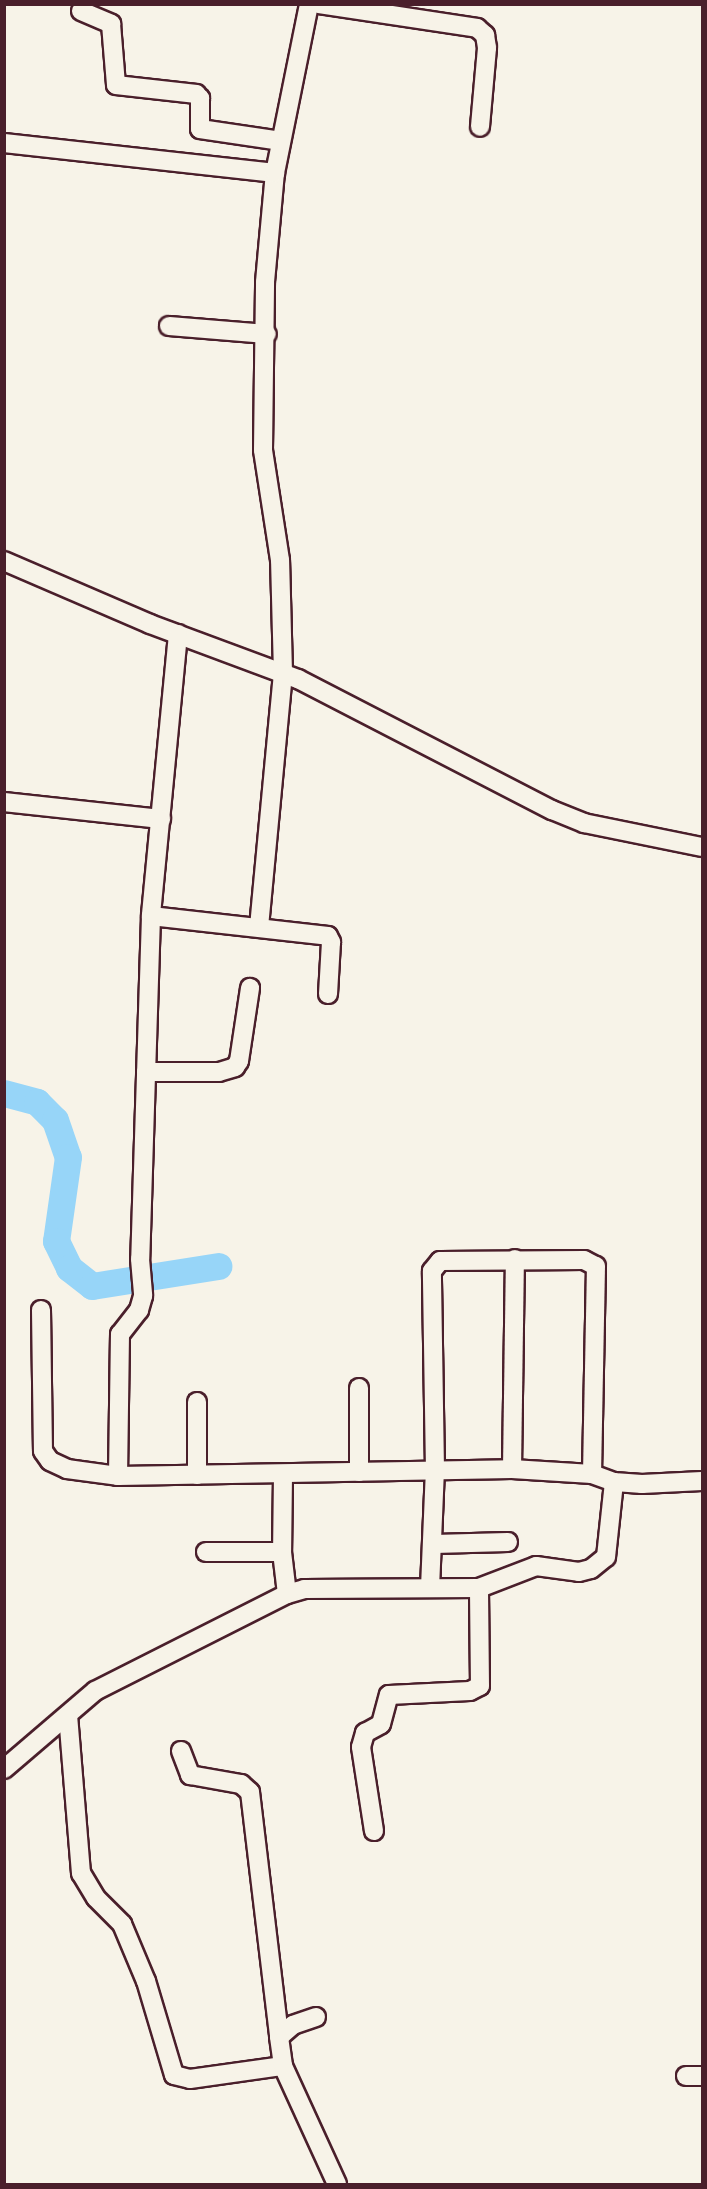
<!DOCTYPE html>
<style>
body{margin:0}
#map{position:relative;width:707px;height:2189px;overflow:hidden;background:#f7f3e8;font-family:Caveat,sans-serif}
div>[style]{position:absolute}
.river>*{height:27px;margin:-13.5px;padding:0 13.5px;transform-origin:13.5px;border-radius:13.5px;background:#97d5f8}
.roads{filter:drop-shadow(2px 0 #4a1f2b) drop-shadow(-2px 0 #4a1f2b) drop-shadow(0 2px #4a1f2b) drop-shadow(0 -2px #4a1f2b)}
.minor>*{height:18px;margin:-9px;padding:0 9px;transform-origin:9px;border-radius:9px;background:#f7f3e8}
span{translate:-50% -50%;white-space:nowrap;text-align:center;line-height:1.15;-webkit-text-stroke:4.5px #f7f3e8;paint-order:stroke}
.frame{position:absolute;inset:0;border:6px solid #4a1f2b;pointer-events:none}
</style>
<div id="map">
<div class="river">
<i style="left:4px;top:1093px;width:34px;rotate:15deg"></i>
<i style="left:37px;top:1102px;width:25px;rotate:45deg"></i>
<i style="left:55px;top:1120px;width:39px;rotate:71deg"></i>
<i style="left:68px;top:1157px;width:85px;rotate:98.1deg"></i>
<i style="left:56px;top:1241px;width:30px;rotate:64deg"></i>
<i style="left:69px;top:1268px;width:29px;rotate:38deg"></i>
<i style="left:92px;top:1286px;width:128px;rotate:-9deg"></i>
</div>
<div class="roads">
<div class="minor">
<i style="left:319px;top:4px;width:160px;rotate:8.6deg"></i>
<i style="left:477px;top:28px;width:11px;rotate:41deg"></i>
<i style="left:485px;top:35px;width:13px;rotate:81deg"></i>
<i style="left:487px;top:48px;width:79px;rotate:95.1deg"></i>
<i style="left:81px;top:11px;width:33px;rotate:23deg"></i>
<i style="left:111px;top:24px;width:61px;rotate:85.3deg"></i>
<i style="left:116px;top:85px;width:81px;rotate:6.4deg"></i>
<i style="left:196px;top:94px;width:6px;rotate:45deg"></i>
<i style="left:200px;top:98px;width:31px;rotate:90deg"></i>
<i style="left:200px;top:129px;width:82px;rotate:8.4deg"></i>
<i style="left:4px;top:143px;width:273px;rotate:6.3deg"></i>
<i style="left:169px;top:326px;width:98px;rotate:4.7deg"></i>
<i style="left:4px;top:561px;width:159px;rotate:23.3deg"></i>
<i style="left:150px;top:624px;width:158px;rotate:20.4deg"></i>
<i style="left:298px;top:679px;width:286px;rotate:27.3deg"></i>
<i style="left:552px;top:810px;width:35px;rotate:22deg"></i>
<i style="left:584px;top:823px;width:120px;rotate:11.5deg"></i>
<i style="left:178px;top:634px;width:283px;rotate:95.5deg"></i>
<i style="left:151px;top:916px;width:343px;rotate:91.8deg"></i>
<i style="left:140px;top:1259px;width:37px;rotate:85deg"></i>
<i style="left:143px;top:1296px;width:15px;rotate:106deg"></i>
<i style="left:139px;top:1310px;width:31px;rotate:128deg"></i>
<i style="left:120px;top:1334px;width:142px;rotate:90.8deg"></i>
<i style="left:118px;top:1476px;width:394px;rotate:-1deg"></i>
<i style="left:512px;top:1469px;width:80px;rotate:3.6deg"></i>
<i style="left:592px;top:1474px;width:23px;rotate:20deg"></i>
<i style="left:614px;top:1482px;width:28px;rotate:4deg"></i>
<i style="left:642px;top:1484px;width:60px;rotate:-2.9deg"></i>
<i style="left:4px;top:802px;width:158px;rotate:6.2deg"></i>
<i style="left:151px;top:916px;width:178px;rotate:6.4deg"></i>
<i style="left:328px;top:936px;width:7px;rotate:63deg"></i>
<i style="left:331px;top:942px;width:52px;rotate:93.3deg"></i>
<i style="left:259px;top:927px;width:255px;rotate:-84.6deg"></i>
<i style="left:283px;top:673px;width:113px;rotate:-91.5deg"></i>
<i style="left:280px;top:560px;width:111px;rotate:-98.8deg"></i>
<i style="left:263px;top:450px;width:168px;rotate:-89.3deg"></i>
<i style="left:265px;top:282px;width:109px;rotate:-84.8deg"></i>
<i style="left:275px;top:173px;width:172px;rotate:-78.6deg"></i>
<i style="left:146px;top:1072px;width:73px"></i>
<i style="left:219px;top:1072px;width:17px;rotate:-17deg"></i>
<i style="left:235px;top:1067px;width:7px;rotate:-56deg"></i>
<i style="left:239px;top:1061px;width:74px;rotate:-81.4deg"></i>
<i style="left:41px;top:1310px;width:141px;rotate:89.2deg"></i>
<i style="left:43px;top:1451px;width:12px;rotate:55deg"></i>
<i style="left:50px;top:1461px;width:19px;rotate:25deg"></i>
<i style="left:67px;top:1469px;width:51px;rotate:7.8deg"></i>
<i style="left:359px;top:1388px;width:84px;rotate:90deg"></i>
<i style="left:197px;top:1402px;width:73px;rotate:90deg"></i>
<i style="left:512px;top:1469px;width:210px;rotate:-89.2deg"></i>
<i style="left:283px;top:1475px;width:77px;rotate:90.7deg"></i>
<i style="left:282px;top:1552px;width:42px;rotate:83.2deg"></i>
<i style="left:434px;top:1544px;width:74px;rotate:-1.5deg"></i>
<i style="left:206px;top:1552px;width:76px"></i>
<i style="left:430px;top:1588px;width:117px;rotate:-87.6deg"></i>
<i style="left:435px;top:1471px;width:200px;rotate:-90.9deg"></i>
<i style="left:432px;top:1271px;width:13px;rotate:-51deg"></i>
<i style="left:440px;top:1261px;width:144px;rotate:-0.4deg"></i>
<i style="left:584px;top:1260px;width:13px;rotate:27deg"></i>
<i style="left:596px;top:1266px;width:208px;rotate:91.1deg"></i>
<i style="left:68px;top:1715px;width:159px;rotate:85.3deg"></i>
<i style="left:81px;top:1873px;width:29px;rotate:59deg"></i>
<i style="left:96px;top:1898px;width:37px;rotate:45deg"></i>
<i style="left:122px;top:1924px;width:62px;rotate:67.2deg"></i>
<i style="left:146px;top:1981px;width:98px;rotate:73.4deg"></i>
<i style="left:174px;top:2075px;width:16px;rotate:14deg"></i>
<i style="left:190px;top:2079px;width:94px;rotate:-8deg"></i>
<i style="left:181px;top:1751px;width:26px;rotate:69deg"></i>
<i style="left:190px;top:1775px;width:52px;rotate:10deg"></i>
<i style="left:241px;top:1784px;width:12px;rotate:42deg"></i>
<i style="left:250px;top:1792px;width:247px;rotate:83.2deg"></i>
<i style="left:4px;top:1769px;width:120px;rotate:-40.6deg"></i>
<i style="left:95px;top:1691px;width:215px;rotate:-26.8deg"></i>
<i style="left:287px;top:1594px;width:18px;rotate:-16deg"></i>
<i style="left:304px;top:1589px;width:175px;rotate:-0.3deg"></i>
<i style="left:479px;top:1588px;width:61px;rotate:-21.1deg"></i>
<i style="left:536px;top:1566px;width:43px;rotate:7.9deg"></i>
<i style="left:579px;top:1572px;width:12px;rotate:-14deg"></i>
<i style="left:591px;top:1569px;width:19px;rotate:-39deg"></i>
<i style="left:606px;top:1557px;width:75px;rotate:-83.9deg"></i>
<i style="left:374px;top:1831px;width:85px;rotate:-98.8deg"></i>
<i style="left:361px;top:1747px;width:15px;rotate:-74deg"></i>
<i style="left:365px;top:1733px;width:18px;rotate:-29deg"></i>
<i style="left:381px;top:1724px;width:30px;rotate:-75deg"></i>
<i style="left:389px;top:1695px;width:81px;rotate:-2.8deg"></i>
<i style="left:470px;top:1691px;width:11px;rotate:-27deg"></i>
<i style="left:480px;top:1686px;width:98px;rotate:-90.6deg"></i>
<i style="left:316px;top:2017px;width:24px;rotate:161deg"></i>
<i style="left:293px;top:2025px;width:18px;rotate:139deg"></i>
<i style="left:279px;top:2037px;width:29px;rotate:82deg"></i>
<i style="left:283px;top:2066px;width:130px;rotate:65.4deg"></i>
<i style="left:686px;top:2076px;width:16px"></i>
</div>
</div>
<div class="frame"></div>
</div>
